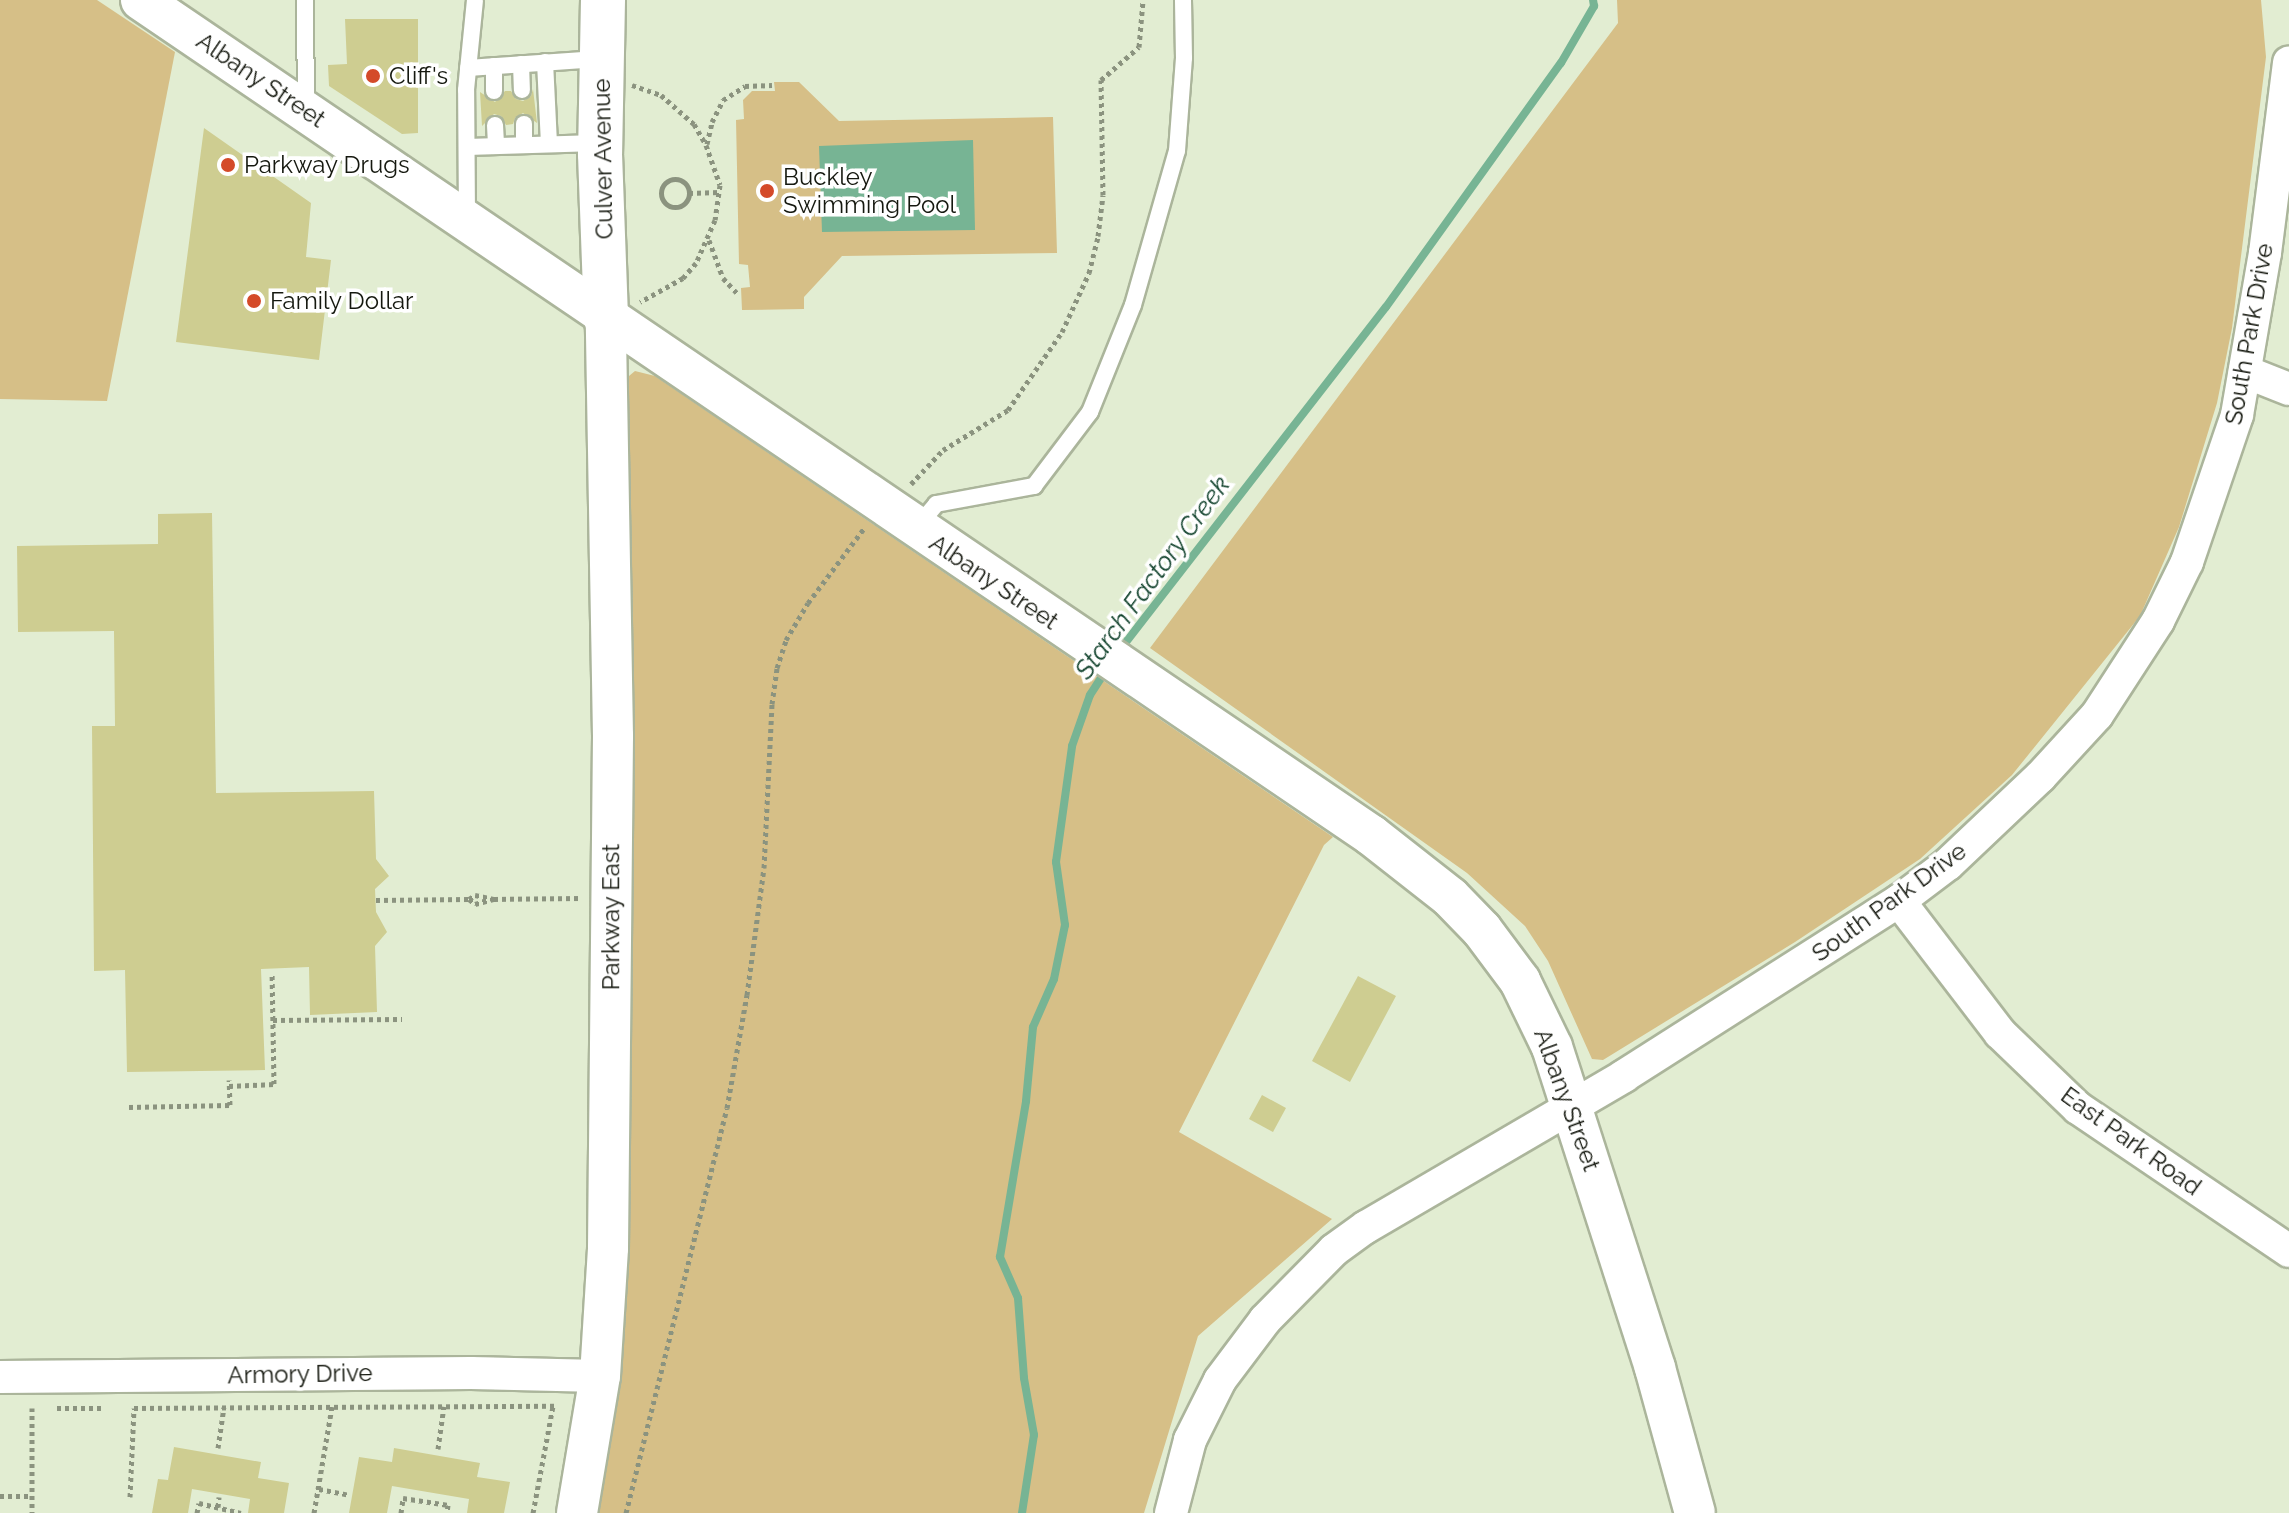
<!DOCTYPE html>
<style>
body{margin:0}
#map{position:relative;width:2289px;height:1513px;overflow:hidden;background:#e2edd2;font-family:Raleway,sans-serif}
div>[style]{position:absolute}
.green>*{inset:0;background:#d6bf87}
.water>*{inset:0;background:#77b494}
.stream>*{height:8px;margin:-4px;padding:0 4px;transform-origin:4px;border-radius:4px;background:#77b494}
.building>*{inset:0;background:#cecd91}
.path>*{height:5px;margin-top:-2.5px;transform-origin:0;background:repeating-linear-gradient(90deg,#8b937f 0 4px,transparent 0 8px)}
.path>.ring{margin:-2.5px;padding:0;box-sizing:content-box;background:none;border:5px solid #8b937f;border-radius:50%}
.roads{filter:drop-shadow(2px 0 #abb59b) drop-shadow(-2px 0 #abb59b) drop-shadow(0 2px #abb59b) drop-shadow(0 -2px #abb59b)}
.service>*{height:16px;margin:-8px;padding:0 8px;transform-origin:8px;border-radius:8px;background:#fff}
.minor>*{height:32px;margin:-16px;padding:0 16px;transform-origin:16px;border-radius:16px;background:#fff}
.tertiary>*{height:40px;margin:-20px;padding:0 20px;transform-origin:20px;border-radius:20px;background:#fff}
.secondary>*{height:44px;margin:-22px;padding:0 22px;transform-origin:22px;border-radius:22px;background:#fff}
.dots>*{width:22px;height:22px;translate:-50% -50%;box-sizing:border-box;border:4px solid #fff;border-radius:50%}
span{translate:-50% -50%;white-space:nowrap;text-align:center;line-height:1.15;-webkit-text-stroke:7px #fff;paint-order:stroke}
.poi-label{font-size:24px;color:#15180f}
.left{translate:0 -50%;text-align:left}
.street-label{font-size:24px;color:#15180f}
.water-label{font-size:26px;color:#13442e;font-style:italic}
</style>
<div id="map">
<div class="green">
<i style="clip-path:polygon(0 0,97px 0,175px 52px,107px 401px,0 399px)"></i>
<i style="clip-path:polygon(1617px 0,2261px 0,2266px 57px,2232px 328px,2217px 403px,2179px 527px,2140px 616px,2012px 775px,1920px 859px,1795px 942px,1603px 1060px,1592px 1059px,1548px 961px,1525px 926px,1467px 873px,1150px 648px,1618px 23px)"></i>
<i style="clip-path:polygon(774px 82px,799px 82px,839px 121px,1053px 117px,1057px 253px,842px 256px,804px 297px,804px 309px,742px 310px,741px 288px,750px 287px,748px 265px,739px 264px,736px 120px,744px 119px,743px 100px,752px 91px,775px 91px)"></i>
<i style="clip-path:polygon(635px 371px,655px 376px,1333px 837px,1324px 845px,1179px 1132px,1332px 1219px,1198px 1336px,1144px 1513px,596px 1513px,619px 1370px,625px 388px,629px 376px)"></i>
</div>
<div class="water">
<i style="clip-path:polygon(973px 140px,975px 230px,822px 232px,819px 146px)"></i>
</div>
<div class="stream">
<i style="left:1119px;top:651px;width:435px;rotate:-52.2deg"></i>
<i style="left:1386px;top:307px;width:300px;rotate:-54.4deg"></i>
<i style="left:1561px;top:63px;width:66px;rotate:-59.9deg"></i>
<i style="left:1594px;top:6px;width:6px;rotate:-99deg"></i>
<i style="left:1022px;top:1513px;width:79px;rotate:-81.3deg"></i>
<i style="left:1034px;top:1435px;width:58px;rotate:-100deg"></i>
<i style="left:1024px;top:1378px;width:80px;rotate:-94.3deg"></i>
<i style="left:1018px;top:1298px;width:45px;rotate:-113.7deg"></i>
<i style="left:1000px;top:1257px;width:158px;rotate:-80.5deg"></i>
<i style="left:1026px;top:1101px;width:74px;rotate:-84.6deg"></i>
<i style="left:1033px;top:1027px;width:52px;rotate:-66.4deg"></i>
<i style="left:1054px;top:979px;width:55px;rotate:-78.5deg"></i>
<i style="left:1065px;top:925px;width:64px;rotate:-98.1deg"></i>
<i style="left:1056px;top:862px;width:117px;rotate:-82.1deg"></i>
<i style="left:1072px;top:746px;width:54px;rotate:-70.6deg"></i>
<i style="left:1090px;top:695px;width:31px;rotate:-57deg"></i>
</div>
<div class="building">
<i style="clip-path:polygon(345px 19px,418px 19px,418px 133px,402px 134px,329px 86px,328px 65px,347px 64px)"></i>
<i style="clip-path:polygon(533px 89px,537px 123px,523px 113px,515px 118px,513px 124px,506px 125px,501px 116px,494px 114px,482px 126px,480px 92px,495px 102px,505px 91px,511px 91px,516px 99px,523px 101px,531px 96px)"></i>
<i style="clip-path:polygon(204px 128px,311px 203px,306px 257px,331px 260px,319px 360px,176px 342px)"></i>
<i style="clip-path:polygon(212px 513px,216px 793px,374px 791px,376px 859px,389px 876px,375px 889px,376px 912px,387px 932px,375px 946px,377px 1012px,310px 1015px,309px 967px,261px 969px,265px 1070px,127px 1072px,125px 970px,94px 971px,92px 726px,115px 726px,114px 631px,18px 632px,17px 546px,158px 544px,158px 514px)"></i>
<i style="clip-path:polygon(1358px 976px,1396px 996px,1350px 1082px,1312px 1061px)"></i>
<i style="clip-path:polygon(1262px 1095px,1286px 1108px,1273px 1132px,1249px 1119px)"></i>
<i style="clip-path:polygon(174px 1447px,261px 1462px,258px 1478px,289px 1483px,284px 1513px,248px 1513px,250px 1499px,192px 1489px,188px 1513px,152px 1513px,158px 1479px,168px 1480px)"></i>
<i style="clip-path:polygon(394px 1448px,480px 1463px,477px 1477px,510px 1482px,504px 1513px,467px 1513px,469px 1499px,392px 1486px,387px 1513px,349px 1513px,359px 1457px,392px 1462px)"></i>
</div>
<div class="path">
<i style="left:632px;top:85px;width:31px;rotate:19deg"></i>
<i style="left:661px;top:95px;width:44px;rotate:41.3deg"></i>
<i style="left:694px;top:124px;width:24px;rotate:60deg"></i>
<i style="left:706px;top:145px;width:42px;rotate:70.7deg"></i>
<i style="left:720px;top:185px;width:35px;rotate:98deg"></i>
<i style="left:715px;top:220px;width:47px;rotate:113.8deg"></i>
<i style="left:696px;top:263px;width:20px;rotate:131deg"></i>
<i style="left:683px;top:278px;width:49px;rotate:150.8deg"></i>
<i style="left:707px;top:144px;width:23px;rotate:-77deg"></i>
<i style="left:712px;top:122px;width:25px;rotate:-63deg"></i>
<i style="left:723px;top:100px;width:26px;rotate:-32deg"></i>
<i style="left:745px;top:86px;width:27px;rotate:-2deg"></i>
<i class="ring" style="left:661px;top:179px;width:23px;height:23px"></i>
<i style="left:689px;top:193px;width:31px;rotate:-2deg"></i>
<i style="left:709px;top:240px;width:40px;rotate:69.8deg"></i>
<i style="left:723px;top:278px;width:22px;rotate:47deg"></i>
<i style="left:911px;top:484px;width:47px;rotate:-46.7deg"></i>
<i style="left:943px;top:450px;width:76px;rotate:-31.6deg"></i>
<i style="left:1008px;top:410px;width:95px;rotate:-55.3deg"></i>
<i style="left:1062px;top:332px;width:65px;rotate:-65.4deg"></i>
<i style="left:1089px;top:273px;width:38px;rotate:-76deg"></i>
<i style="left:1098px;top:236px;width:41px;rotate:-83deg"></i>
<i style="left:1103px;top:195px;width:115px;rotate:-91deg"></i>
<i style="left:1101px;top:80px;width:50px;rotate:-41deg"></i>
<i style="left:1139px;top:47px;width:47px;rotate:-85.1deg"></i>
<i style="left:469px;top:899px;width:8px;rotate:40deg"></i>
<i style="left:475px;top:904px;width:20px;rotate:-15deg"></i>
<i style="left:376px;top:900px;width:93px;rotate:-0.6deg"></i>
<i style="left:469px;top:899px;width:7px;rotate:-34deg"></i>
<i style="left:475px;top:895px;width:19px;rotate:12deg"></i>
<i style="left:494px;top:899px;width:88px;rotate:-0.7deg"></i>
<i style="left:273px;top:1020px;width:129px;rotate:-0.4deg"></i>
<i style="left:229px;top:1086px;width:45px;rotate:-2.5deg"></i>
<i style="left:274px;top:1084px;width:111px;rotate:-91deg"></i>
<i style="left:129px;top:1107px;width:101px;rotate:-1.1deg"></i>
<i style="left:230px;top:1105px;width:25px;rotate:-92deg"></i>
<i style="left:32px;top:1408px;width:105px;rotate:90deg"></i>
<i style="left:57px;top:1408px;width:46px"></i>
<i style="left:218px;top:1448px;width:41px;rotate:-81.7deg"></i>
<i style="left:438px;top:1449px;width:43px;rotate:-82.1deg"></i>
<i style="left:319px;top:1489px;width:31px;rotate:11deg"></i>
<i style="left:0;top:1496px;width:32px"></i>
<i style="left:130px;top:1497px;width:89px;rotate:-87.4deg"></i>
<i style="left:134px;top:1408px;width:422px;rotate:-0.3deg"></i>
<i style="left:218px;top:1507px;width:10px;rotate:-84deg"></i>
<i style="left:197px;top:1513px;width:10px;rotate:-79deg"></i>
<i style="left:199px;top:1503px;width:43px;rotate:13.4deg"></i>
<i style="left:314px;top:1513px;width:108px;rotate:-80.4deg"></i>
<i style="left:401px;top:1513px;width:15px;rotate:-82deg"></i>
<i style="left:403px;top:1498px;width:46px;rotate:8.8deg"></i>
<i style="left:448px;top:1505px;width:8px;rotate:97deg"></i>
<i style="left:533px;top:1513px;width:109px;rotate:-79.4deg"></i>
<i style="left:626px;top:1513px;width:417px;rotate:-76deg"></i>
<i style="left:727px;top:1108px;width:115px;rotate:-80deg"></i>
<i style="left:747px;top:995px;width:128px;rotate:-82.4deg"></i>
<i style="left:764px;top:868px;width:164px;rotate:-87.2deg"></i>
<i style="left:772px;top:704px;width:36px;rotate:-82deg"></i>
<i style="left:777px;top:668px;width:29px;rotate:-72deg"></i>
<i style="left:786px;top:640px;width:43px;rotate:-59.3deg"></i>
<i style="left:808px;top:603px;width:95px;rotate:-53.1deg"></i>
</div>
<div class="roads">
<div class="service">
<i style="left:305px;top:0;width:106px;rotate:89.5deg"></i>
<i style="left:545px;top:62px;width:82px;rotate:87.2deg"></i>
<i style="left:521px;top:64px;width:26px;rotate:88deg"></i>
<i style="left:494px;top:66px;width:25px;rotate:90deg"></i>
<i style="left:468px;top:68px;width:130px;rotate:-4deg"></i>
<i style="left:495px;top:125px;width:21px;rotate:87deg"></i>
<i style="left:524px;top:145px;width:21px;rotate:-90deg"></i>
<i style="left:467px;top:147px;width:130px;rotate:-1.8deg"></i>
<i style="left:467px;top:218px;width:128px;rotate:-90.4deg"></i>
<i style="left:466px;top:90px;width:90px;rotate:-84.3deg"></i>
<i style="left:917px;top:527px;width:30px;rotate:-50deg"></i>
<i style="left:936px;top:504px;width:100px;rotate:-10.4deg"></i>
<i style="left:1034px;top:486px;width:93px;rotate:-52.9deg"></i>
<i style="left:1090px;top:412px;width:115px;rotate:-68.1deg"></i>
<i style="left:1133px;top:305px;width:160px;rotate:-74.1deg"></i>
<i style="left:1177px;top:151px;width:93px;rotate:-85.7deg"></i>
<i style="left:1184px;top:58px;width:58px;rotate:-91deg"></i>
</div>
<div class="minor">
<i style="left:2246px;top:372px;width:46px;rotate:21.6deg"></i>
<i style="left:1899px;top:901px;width:166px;rotate:52.6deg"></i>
<i style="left:2000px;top:1033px;width:108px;rotate:43.9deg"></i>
<i style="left:2078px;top:1108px;width:255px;rotate:34.1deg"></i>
<i style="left:0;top:1377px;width:471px;rotate:-0.5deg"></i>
<i style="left:471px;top:1373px;width:129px;rotate:1.3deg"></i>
<i style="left:1171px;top:1513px;width:75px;rotate:-75.4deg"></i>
<i style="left:1190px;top:1440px;width:67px;rotate:-63.4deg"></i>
<i style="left:1220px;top:1380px;width:75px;rotate:-53.1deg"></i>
<i style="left:1265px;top:1320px;width:98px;rotate:-45.4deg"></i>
<i style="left:1334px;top:1250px;width:39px;rotate:-36deg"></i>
<i style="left:1366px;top:1227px;width:299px;rotate:-30.3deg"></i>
<i style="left:1624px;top:1076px;width:326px;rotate:-32.5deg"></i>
<i style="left:1899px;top:901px;width:61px;rotate:-37.1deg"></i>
<i style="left:1948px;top:864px;width:127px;rotate:-43.4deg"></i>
<i style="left:2040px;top:777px;width:84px;rotate:-47.4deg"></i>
<i style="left:2097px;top:715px;width:112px;rotate:-57deg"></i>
<i style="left:2158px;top:621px;width:66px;rotate:-63.8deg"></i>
<i style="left:2187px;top:562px;width:155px;rotate:-71.2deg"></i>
<i style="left:2237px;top:415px;width:164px;rotate:-80.2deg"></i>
<i style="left:2265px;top:253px;width:192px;rotate:-82.8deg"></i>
</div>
<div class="tertiary">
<i style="left:141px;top:0;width:1487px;rotate:34.17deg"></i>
<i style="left:1371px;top:835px;width:100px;rotate:38.1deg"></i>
<i style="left:1450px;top:897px;width:46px;rotate:45.9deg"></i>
<i style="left:1482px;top:930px;width:64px;rotate:53.3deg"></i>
<i style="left:1520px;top:981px;width:73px;rotate:64.1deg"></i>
<i style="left:1552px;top:1047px;width:337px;rotate:72.2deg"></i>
<i style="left:1655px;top:1368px;width:150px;rotate:74.6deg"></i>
<i style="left:577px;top:1513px;width:139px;rotate:-80.5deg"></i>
<i style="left:600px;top:1376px;width:128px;rotate:-86.4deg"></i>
<i style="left:608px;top:1248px;width:512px;rotate:-89.44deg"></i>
<i style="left:613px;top:736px;width:417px;rotate:-91deg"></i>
</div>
<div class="secondary">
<i style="left:603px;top:0;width:154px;rotate:91.1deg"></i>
<i style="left:600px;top:154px;width:165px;rotate:87.9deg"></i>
</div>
</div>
<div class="dots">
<i style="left:373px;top:76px;background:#d44a29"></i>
<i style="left:228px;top:165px;background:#d44a29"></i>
<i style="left:767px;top:191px;background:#d44a29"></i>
<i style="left:254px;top:301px;background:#d44a29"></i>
</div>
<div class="poi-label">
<span class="left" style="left:389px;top:76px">Cliff's</span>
<span class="left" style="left:244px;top:165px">Parkway Drugs</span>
<span class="left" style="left:783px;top:191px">Buckley<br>Swimming Pool</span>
<span class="left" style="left:270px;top:301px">Family Dollar</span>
</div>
<div class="street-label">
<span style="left:261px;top:80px;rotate:34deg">Albany Street</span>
<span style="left:603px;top:159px;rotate:-91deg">Culver Avenue</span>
<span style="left:2249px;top:334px;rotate:-80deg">South Park Drive</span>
<span style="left:994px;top:582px;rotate:34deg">Albany Street</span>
<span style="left:1889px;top:902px;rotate:-36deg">South Park Drive</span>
<span style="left:611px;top:917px;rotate:-90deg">Parkway East</span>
<span style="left:1567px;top:1100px;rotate:70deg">Albany Street</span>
<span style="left:2131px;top:1141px;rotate:36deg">East Park Road</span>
<span style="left:300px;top:1374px;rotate:-1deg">Armory Drive</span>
</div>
<div class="water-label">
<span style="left:1153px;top:578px;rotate:-54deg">Starch Factory Creek</span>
</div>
</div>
